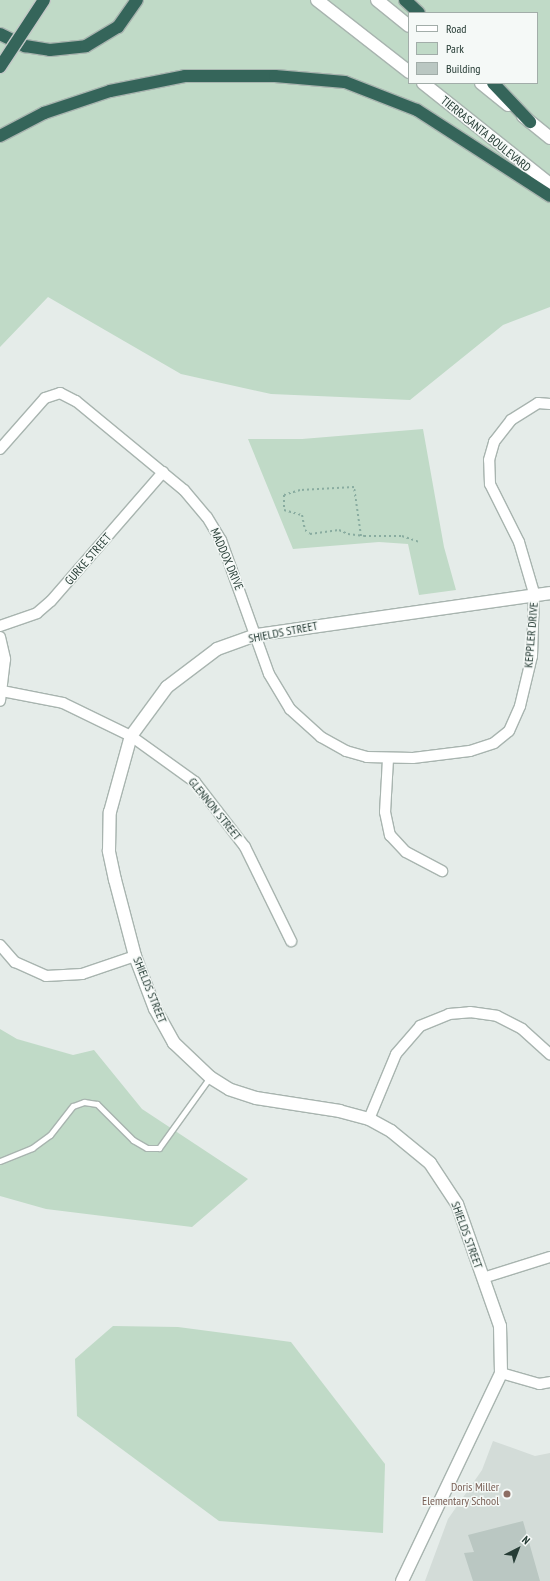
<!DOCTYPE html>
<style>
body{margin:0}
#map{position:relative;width:550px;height:1581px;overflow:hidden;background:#e5ece9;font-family:"PT Sans Narrow",sans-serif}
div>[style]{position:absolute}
.built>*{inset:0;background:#d3dcd8}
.green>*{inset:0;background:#c0dac7}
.building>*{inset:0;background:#bac7c2}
.path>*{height:2px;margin-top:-1px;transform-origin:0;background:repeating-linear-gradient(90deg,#89aca0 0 2px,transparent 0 5px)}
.roads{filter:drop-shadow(1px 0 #a8b4af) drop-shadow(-1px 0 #a8b4af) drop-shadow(0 1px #a8b4af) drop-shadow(0 -1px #a8b4af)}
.service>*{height:5px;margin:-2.5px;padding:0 2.5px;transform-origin:2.5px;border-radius:2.5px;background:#fff}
.minor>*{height:10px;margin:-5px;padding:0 5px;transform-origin:5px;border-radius:5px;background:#fff}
.tertiary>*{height:12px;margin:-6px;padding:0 6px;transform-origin:6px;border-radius:6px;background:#fff}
.secondary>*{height:12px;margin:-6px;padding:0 6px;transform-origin:6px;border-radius:6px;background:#fff}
.motorway>*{height:12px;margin:-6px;padding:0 6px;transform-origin:6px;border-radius:6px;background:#35655a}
.bridges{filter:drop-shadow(1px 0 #c2c8c6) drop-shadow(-1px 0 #c2c8c6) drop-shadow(0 1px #c2c8c6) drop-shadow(0 -1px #c2c8c6)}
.motorway-bridge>*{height:12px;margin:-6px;padding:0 6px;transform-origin:6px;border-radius:6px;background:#35655a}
.dots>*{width:11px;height:11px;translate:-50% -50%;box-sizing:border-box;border:2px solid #f5f9f7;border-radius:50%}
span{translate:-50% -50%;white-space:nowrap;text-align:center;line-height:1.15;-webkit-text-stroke:3px #f5f9f7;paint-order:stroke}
.street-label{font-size:12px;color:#263c35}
.education-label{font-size:12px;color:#785e54}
.right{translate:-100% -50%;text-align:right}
.legend{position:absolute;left:408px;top:12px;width:130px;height:72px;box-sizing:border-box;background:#f5f9f7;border:1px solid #a2ada9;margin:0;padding:5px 7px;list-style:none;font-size:12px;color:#263c35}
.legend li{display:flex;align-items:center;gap:8px;height:20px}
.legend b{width:20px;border:1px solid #a2ada9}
.north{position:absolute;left:498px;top:1529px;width:40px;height:40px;-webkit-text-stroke:3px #f5f9f7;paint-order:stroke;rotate:42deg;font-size:11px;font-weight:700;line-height:16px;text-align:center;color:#263c35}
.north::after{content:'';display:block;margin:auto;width:14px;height:18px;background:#263c35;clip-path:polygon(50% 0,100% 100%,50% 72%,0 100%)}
</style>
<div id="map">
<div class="built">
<i style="clip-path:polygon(493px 1441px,535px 1456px,550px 1453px,550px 1581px,425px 1581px,448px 1519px,482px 1470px)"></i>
</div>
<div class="green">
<i style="clip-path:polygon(evenodd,0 0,550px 0,550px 307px,503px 325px,410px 400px,271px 394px,181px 374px,48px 297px,0 347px,0 0,409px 13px,537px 13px,537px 83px,409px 83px,409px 13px)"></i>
<i style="clip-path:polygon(423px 429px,444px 547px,456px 590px,419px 595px,408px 544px,379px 542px,293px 549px,248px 439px,302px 439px)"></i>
<i style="clip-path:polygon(0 1029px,17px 1039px,73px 1055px,94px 1050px,142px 1109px,248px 1179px,192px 1227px,46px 1209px,0 1196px)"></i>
<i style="clip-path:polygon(113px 1326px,178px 1327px,291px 1342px,385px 1464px,383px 1533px,219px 1521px,77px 1416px,75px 1359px)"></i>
</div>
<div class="building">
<i style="clip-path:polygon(523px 1521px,540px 1581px,473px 1581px,464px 1553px,474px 1552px,468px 1535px)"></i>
</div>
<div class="path">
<i style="left:361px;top:536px;width:49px;rotate:-98.1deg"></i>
<i style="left:354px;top:487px;width:54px;rotate:176.8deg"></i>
<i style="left:300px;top:490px;width:17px;rotate:163deg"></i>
<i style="left:284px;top:495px;width:15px;rotate:90deg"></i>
<i style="left:284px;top:510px;width:19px;rotate:16deg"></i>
<i style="left:302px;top:515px;width:15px;rotate:79deg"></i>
<i style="left:305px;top:530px;width:6px;rotate:39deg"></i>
<i style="left:310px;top:534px;width:29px;rotate:-8deg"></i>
<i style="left:339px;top:530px;width:10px;rotate:24deg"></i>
<i style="left:348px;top:534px;width:16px;rotate:7deg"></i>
<i style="left:364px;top:536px;width:38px"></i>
<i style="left:402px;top:536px;width:18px;rotate:19deg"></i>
</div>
<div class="roads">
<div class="service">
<i style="left:0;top:1161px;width:35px;rotate:-22deg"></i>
<i style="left:32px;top:1148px;width:22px;rotate:-36deg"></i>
<i style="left:50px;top:1135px;width:37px;rotate:-52deg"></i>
<i style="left:73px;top:1106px;width:12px;rotate:-20deg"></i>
<i style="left:84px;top:1102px;width:13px;rotate:9deg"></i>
<i style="left:97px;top:1104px;width:51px;rotate:45deg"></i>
<i style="left:133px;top:1140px;width:16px;rotate:30deg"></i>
<i style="left:147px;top:1148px;width:12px"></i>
<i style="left:159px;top:1148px;width:87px;rotate:-54.3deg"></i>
</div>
<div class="minor">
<i style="left:0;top:449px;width:68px;rotate:-48.6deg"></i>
<i style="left:45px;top:398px;width:16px;rotate:-18deg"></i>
<i style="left:60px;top:393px;width:18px;rotate:27deg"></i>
<i style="left:76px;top:401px;width:140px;rotate:39.5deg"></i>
<i style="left:184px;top:490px;width:35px;rotate:50deg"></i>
<i style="left:207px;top:517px;width:27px;rotate:59deg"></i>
<i style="left:221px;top:540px;width:142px;rotate:70.3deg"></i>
<i style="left:269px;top:674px;width:41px;rotate:59deg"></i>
<i style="left:290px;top:709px;width:42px;rotate:42.1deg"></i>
<i style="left:321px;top:737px;width:29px;rotate:29deg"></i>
<i style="left:346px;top:751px;width:22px;rotate:16deg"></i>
<i style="left:367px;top:757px;width:46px;rotate:1.2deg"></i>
<i style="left:413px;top:758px;width:57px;rotate:-7deg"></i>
<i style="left:470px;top:751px;width:25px;rotate:-18deg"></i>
<i style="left:494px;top:743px;width:19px;rotate:-39deg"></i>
<i style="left:509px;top:731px;width:27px;rotate:-66deg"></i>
<i style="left:520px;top:706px;width:51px;rotate:-76.5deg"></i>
<i style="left:532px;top:656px;width:63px;rotate:-88.2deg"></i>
<i style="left:534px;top:593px;width:53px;rotate:-106.4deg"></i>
<i style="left:519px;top:542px;width:65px;rotate:-116.6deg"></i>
<i style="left:490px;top:484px;width:24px;rotate:-92deg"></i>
<i style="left:489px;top:460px;width:19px;rotate:-74deg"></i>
<i style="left:494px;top:442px;width:28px;rotate:-52deg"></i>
<i style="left:511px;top:420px;width:32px;rotate:-32deg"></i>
<i style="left:538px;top:403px;width:12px;rotate:5deg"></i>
<i style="left:0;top:626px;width:39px;rotate:-19deg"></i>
<i style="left:37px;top:613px;width:18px;rotate:-41deg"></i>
<i style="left:51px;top:601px;width:171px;rotate:-49deg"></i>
<i style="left:0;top:637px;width:23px;rotate:77deg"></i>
<i style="left:5px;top:659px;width:42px;rotate:96.8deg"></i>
<i style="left:2px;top:691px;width:62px;rotate:11.1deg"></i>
<i style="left:63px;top:703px;width:76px;rotate:25.9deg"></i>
<i style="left:131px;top:736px;width:79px;rotate:35.7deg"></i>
<i style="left:195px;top:782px;width:82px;rotate:52.4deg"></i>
<i style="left:245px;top:847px;width:105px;rotate:63.9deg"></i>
<i style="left:388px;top:759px;width:53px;rotate:93.2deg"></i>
<i style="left:385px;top:812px;width:24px;rotate:78deg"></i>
<i style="left:390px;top:835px;width:23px;rotate:47deg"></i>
<i style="left:406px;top:852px;width:41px;rotate:27.8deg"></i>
<i style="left:0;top:945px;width:23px;rotate:49deg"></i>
<i style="left:15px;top:962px;width:34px;rotate:24deg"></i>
<i style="left:46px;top:976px;width:36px;rotate:-3deg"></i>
<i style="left:82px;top:974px;width:56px;rotate:-18.8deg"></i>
<i style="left:369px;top:1119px;width:70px;rotate:-67.4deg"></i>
<i style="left:396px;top:1054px;width:37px;rotate:-49deg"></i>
<i style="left:420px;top:1026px;width:31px;rotate:-22deg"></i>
<i style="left:449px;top:1014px;width:21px;rotate:-5deg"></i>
<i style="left:470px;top:1012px;width:27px;rotate:8deg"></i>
<i style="left:497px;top:1016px;width:28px;rotate:27deg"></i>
<i style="left:522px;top:1029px;width:38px;rotate:42deg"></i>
<i style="left:483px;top:1278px;width:70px;rotate:-17.4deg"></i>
<i style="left:501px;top:1373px;width:40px;rotate:16deg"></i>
<i style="left:539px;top:1384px;width:11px;rotate:-10deg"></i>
</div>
<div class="tertiary">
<i style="left:402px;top:1581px;width:230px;rotate:-64.5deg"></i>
<i style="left:501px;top:1373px;width:47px;rotate:-91.2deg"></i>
<i style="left:500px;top:1326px;width:129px;rotate:-109.4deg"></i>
<i style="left:457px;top:1204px;width:49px;rotate:-123.4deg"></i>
<i style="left:430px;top:1163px;width:50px;rotate:-140.6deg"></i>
<i style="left:391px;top:1131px;width:25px;rotate:-151deg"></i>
<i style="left:369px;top:1119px;width:30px;rotate:-165deg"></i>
<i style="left:340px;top:1111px;width:85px;rotate:-171.2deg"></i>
<i style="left:256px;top:1098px;width:28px;rotate:-162deg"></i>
<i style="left:229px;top:1089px;width:22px;rotate:-148deg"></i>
<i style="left:210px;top:1077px;width:50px;rotate:-136.6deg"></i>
<i style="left:174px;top:1043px;width:39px;rotate:-119deg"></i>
<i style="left:155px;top:1009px;width:57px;rotate:-110.7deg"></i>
<i style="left:135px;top:956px;width:79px;rotate:-104.7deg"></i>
<i style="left:115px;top:880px;width:30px;rotate:-102deg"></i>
<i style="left:109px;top:851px;width:39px;rotate:-89deg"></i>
<i style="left:110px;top:812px;width:79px;rotate:-74.6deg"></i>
<i style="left:131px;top:736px;width:61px;rotate:-53.7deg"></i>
<i style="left:167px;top:687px;width:63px;rotate:-37.2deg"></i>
<i style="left:217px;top:649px;width:41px;rotate:-19.7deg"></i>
<i style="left:256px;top:635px;width:297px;rotate:-8.1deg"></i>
</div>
<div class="secondary">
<i style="left:317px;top:0;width:117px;rotate:38deg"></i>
<i style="left:377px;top:0;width:41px;rotate:39.1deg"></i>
<i style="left:423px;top:83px;width:162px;rotate:38.5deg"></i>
<i style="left:481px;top:83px;width:35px;rotate:39deg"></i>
<i style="left:523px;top:116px;width:35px;rotate:39deg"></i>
</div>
<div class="motorway">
<i style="left:405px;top:0;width:19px;rotate:43deg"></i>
<i style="left:0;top:34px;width:28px;rotate:26deg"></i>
<i style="left:25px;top:46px;width:25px;rotate:9deg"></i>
<i style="left:50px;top:50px;width:36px;rotate:-6deg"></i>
<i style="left:86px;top:46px;width:37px;rotate:-31deg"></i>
<i style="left:118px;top:27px;width:33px;rotate:-55deg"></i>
<i style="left:493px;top:83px;width:54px;rotate:46.5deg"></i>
<i style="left:0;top:136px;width:50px;rotate:-27.6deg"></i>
<i style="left:44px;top:113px;width:70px;rotate:-18.4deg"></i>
<i style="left:110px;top:91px;width:76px;rotate:-11.3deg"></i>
<i style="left:185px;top:76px;width:90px"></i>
<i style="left:275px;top:76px;width:70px;rotate:4.9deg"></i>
<i style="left:345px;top:82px;width:77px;rotate:21.3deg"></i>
<i style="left:417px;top:110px;width:158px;rotate:32.9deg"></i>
</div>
</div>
<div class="bridges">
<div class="motorway-bridge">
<i style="left:0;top:67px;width:80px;rotate:-56.7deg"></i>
</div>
</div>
<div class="dots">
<i style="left:507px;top:1494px;background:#8d6e63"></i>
</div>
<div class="street-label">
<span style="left:486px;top:134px;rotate:39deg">TIERRASANTA BOULEVARD</span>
<span style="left:88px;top:559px;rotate:-49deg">GURKE STREET</span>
<span style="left:227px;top:559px;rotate:67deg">MADDOX DRIVE</span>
<span style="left:283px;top:632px;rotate:-11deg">SHIELDS STREET</span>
<span style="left:531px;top:635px;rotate:-85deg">KEPPLER DRIVE</span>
<span style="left:215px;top:809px;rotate:51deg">GLENNON STREET</span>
<span style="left:150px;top:990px;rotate:68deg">SHIELDS STREET</span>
<span style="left:467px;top:1235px;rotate:70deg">SHIELDS STREET</span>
</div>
<div class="education-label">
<span class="right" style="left:499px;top:1494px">Doris Miller<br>Elementary School</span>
</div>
<ul class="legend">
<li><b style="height:5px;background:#fff"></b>Road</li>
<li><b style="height:11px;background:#c0dac7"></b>Park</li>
<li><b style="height:11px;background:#bac7c2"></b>Building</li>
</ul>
<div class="north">N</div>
</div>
